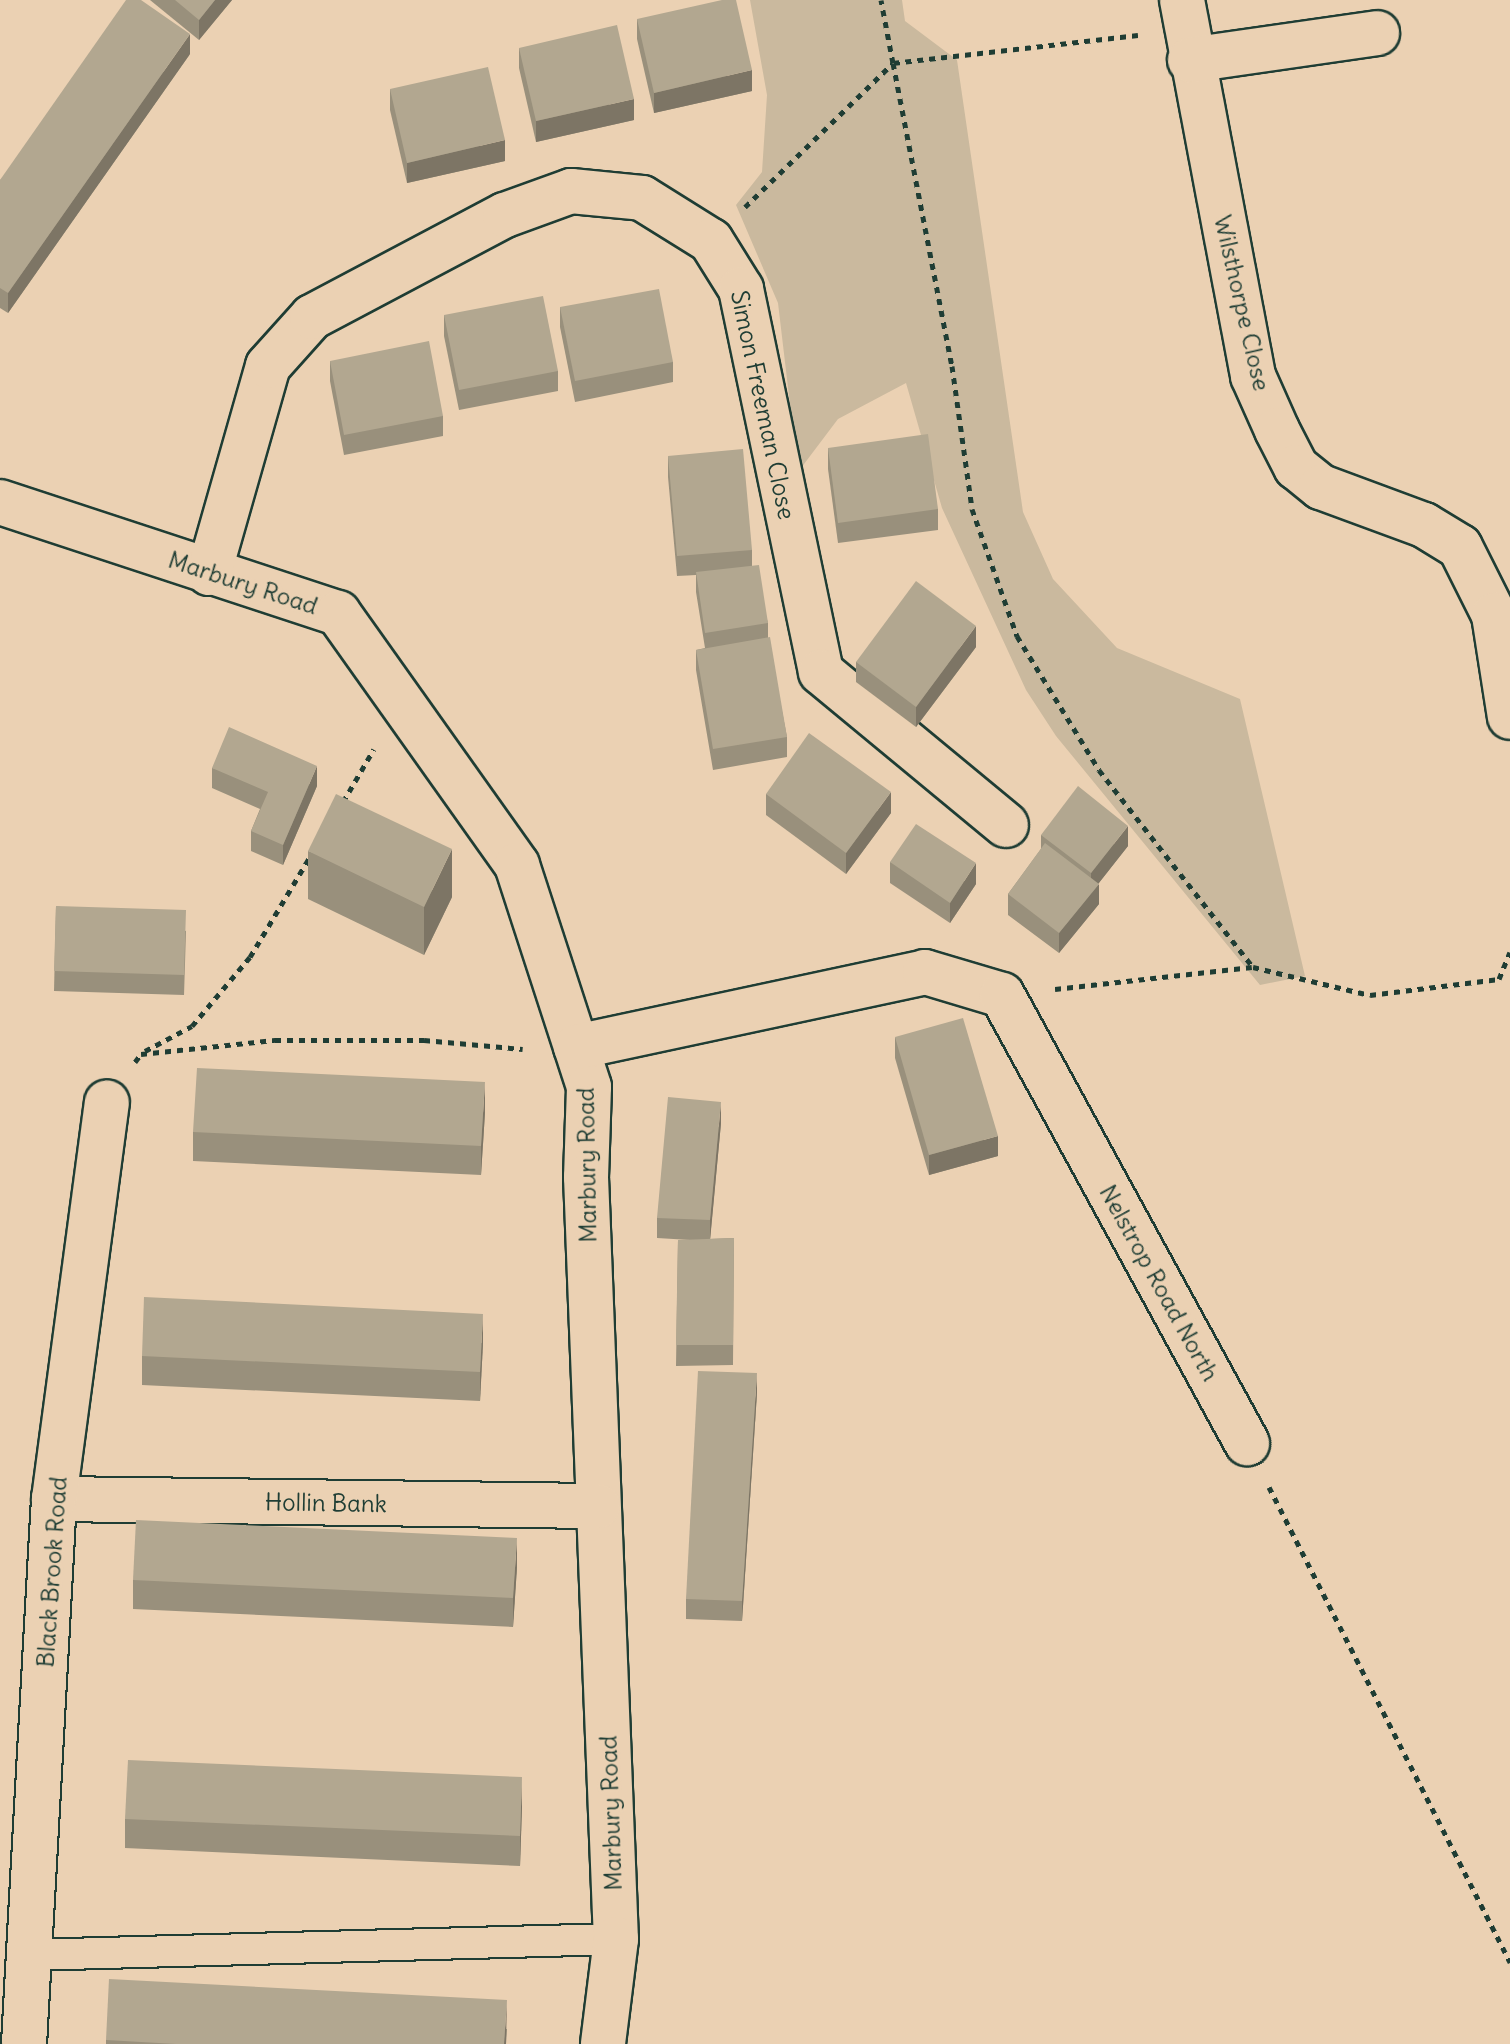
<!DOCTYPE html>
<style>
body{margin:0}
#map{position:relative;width:1510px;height:2044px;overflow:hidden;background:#ebd1b3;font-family:Delius,sans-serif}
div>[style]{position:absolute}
.green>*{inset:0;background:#cab99e}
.path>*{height:5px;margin-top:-2.5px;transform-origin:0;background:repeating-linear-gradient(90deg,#1f3d34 0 6px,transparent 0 12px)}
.roads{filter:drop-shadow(2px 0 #1f3d34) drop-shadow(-2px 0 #1f3d34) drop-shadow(0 2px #1f3d34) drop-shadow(0 -2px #1f3d34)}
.lane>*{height:30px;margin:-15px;padding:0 15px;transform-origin:15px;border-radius:15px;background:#ebd1b3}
.street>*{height:44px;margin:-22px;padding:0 22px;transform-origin:22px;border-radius:22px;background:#ebd1b3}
.wall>*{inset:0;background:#99907c}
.shaded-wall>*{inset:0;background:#7d7565}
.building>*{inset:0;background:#b2a790}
span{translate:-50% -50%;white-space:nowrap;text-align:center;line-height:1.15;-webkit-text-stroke:6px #ebd1b3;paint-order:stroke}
.street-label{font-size:24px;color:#1f3d34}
</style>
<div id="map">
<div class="green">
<i style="clip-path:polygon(750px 0,902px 0,905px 21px,957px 60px,1023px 512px,1053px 579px,1117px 648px,1240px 699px,1305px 976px,1260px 985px,1056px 736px,1026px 690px,942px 508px,906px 383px,838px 419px,798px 472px,778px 303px,736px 205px,762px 172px,767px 95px)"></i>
</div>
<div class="path">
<i style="left:1138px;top:35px;width:247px;rotate:173.5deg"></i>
<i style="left:893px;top:63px;width:309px;rotate:79deg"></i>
<i style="left:952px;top:366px;width:144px;rotate:82deg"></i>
<i style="left:972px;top:509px;width:135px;rotate:70.5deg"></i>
<i style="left:1017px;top:636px;width:157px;rotate:58.5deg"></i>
<i style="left:1099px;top:770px;width:250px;rotate:52deg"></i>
<i style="left:1253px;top:967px;width:120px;rotate:13.5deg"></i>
<i style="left:1370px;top:995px;width:130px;rotate:-7.1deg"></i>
<i style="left:1499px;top:979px;width:29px;rotate:-68deg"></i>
<i style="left:745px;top:207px;width:206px;rotate:-44.2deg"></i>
<i style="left:893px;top:63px;width:64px;rotate:-100.8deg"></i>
<i style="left:343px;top:802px;width:61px;rotate:-59.7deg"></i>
<i style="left:1055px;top:989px;width:198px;rotate:-6.4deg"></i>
<i style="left:145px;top:1051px;width:53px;rotate:-28deg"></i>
<i style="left:192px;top:1026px;width:90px;rotate:-50deg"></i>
<i style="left:250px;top:957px;width:119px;rotate:-59.1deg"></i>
<i style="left:135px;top:1062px;width:10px;rotate:-53deg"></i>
<i style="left:141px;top:1054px;width:135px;rotate:-6deg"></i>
<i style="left:275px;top:1040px;width:149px"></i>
<i style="left:424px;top:1040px;width:99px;rotate:5.2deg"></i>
<i style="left:1269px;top:1487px;width:533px;rotate:63.1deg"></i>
</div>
<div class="roads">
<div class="lane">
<i style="left:29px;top:1955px;width:587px;rotate:-1.56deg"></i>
</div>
<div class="street">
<i style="left:1182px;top:0;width:383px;rotate:79.3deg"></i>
<i style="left:1253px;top:376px;width:59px;rotate:66deg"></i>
<i style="left:1277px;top:430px;width:42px;rotate:62.8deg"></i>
<i style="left:1296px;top:467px;width:32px;rotate:39deg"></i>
<i style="left:1321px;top:487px;width:110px;rotate:20.3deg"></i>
<i style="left:1424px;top:525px;width:42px;rotate:31.4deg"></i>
<i style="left:1460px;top:547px;width:76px;rotate:63.4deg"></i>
<i style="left:1494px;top:615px;width:103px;rotate:81.1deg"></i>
<i style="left:1190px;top:60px;width:189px;rotate:-8.2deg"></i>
<i style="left:0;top:502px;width:356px;rotate:18.2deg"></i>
<i style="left:338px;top:613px;width:309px;rotate:54.6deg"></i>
<i style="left:517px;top:865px;width:233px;rotate:72deg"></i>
<i style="left:589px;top:1087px;width:90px;rotate:91.9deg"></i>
<i style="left:586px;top:1177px;width:763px;rotate:87.75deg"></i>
<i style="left:616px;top:1939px;width:106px;rotate:97.1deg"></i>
<i style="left:209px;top:573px;width:215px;rotate:-74.1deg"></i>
<i style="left:268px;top:366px;width:66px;rotate:-48.1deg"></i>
<i style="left:312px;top:317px;width:218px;rotate:-27.9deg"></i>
<i style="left:505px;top:215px;width:70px;rotate:-20deg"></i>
<i style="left:571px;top:191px;width:71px;rotate:5.6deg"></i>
<i style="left:642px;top:198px;width:81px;rotate:31.9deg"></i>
<i style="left:711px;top:241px;width:57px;rotate:58deg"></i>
<i style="left:741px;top:289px;width:391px;rotate:78.2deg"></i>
<i style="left:821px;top:672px;width:240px;rotate:39.6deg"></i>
<i style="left:576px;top:1047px;width:357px;rotate:-12.1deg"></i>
<i style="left:925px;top:972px;width:80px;rotate:16.6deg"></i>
<i style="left:1002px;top:995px;width:511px;rotate:61.33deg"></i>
<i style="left:54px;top:1499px;width:544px;rotate:0.74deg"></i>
<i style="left:24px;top:2044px;width:546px;rotate:-86.85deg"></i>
<i style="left:54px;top:1499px;width:400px;rotate:-82.4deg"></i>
</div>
</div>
<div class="wall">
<i style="clip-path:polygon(150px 0,232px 0,199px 40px)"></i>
<i style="clip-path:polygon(637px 19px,752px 91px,654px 113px,637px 39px)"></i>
<i style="clip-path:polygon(519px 48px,634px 120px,536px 142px,519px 68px)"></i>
<i style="clip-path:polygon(190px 54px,8px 313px,0 308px,0 180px)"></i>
<i style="clip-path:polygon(390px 89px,505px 161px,407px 183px,390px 110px)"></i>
<i style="clip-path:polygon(560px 307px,673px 362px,673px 382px,575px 402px,560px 327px)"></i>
<i style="clip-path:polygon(444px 315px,558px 371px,558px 391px,459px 410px,444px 336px)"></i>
<i style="clip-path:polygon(330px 361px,443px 416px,443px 436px,344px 455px,330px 381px)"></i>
<i style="clip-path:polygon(828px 448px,938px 509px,938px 530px,838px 543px,828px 469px)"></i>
<i style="clip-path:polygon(668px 456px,752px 550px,752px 566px,768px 623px,768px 638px,787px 737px,787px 757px,713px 770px,696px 670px,696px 650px,705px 648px,696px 592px,696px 575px,677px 576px,668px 477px)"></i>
<i style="clip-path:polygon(976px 647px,916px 727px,856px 682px,856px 662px)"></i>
<i style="clip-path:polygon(212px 768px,317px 786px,283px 865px,251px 851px,251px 831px,260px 809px,212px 788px)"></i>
<i style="clip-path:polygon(766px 794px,891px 813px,846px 874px,766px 815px)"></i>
<i style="clip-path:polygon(1041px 835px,1128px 846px,1098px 884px,1099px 904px,1059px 953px,1008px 915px,1008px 894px,1041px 849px)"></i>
<i style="clip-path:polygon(308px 851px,452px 897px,424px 955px,308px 899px)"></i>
<i style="clip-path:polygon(890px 862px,976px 884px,950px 923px,890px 883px)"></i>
<i style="clip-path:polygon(56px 906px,186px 931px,184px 995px,54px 991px)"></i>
<i style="clip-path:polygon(895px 1037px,998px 1156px,929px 1175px,895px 1058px)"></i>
<i style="clip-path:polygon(485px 1112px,481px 1175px,193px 1161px,193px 1132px)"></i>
<i style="clip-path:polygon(721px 1123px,710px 1239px,734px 1238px,733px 1365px,676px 1366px,678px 1240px,690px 1240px,657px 1238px,657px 1218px)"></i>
<i style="clip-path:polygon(483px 1343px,480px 1401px,142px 1385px,142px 1356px)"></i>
<i style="clip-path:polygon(757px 1393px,742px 1621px,686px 1619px,686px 1599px)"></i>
<i style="clip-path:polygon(517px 1567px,513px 1627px,133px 1609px,133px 1580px)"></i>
<i style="clip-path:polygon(522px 1807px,520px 1866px,125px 1848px,125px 1819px)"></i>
<i style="clip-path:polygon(507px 2029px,506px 2044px,106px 2044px,106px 2040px)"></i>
</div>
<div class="shaded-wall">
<i style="clip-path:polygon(215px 0,232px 0,199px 40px,199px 20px)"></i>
<i style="clip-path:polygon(190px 34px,190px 54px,8px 313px,8px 293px)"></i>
<i style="clip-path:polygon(752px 70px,752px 91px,654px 113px,654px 93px)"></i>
<i style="clip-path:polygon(634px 99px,634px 120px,536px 142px,536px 121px)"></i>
<i style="clip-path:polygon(505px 140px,505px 161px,407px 183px,407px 163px)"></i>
<i style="clip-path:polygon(976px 626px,976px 647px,916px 727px,916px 707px)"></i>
<i style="clip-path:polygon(317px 766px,317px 786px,283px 865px,283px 845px)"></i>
<i style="clip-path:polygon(891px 792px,891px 813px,846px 874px,846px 853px)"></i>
<i style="clip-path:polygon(1128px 826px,1128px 846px,1091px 893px,1091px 873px)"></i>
<i style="clip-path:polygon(452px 849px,452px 897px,424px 955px,424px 907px)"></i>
<i style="clip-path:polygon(976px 863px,976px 884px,950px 923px,950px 903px)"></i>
<i style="clip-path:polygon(1099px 884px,1099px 904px,1059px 953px,1059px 933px)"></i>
<i style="clip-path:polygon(485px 1082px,485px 1112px,481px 1175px,481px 1146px)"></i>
<i style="clip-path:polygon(721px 1102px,721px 1123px,710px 1241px,710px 1220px)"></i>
<i style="clip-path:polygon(998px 1136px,998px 1156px,929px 1175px,929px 1155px)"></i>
<i style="clip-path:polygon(483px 1314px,483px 1343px,480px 1401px,480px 1372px)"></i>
<i style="clip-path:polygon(757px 1373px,757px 1393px,742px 1621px,742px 1601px)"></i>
<i style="clip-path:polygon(517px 1538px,517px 1567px,513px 1627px,513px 1598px)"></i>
<i style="clip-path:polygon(522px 1777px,522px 1807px,520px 1866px,520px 1836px)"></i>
<i style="clip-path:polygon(507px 2000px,506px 2044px,504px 2044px)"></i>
</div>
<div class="building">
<i style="clip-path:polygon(126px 0,141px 0,190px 34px,8px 293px,0 288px,0 180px)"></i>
<i style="clip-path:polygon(175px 0,215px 0,199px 20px)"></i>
<i style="clip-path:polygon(722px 0,736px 0,752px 70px,654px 93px,637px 19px)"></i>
<i style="clip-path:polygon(617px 25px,634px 99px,536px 121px,519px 48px)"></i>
<i style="clip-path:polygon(488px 67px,505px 140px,407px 163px,390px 89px)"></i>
<i style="clip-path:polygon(659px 289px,673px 362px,575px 381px,560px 307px)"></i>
<i style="clip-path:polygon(543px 296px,558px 371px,459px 390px,444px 315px)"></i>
<i style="clip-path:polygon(429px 341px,443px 416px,344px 435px,330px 361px)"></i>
<i style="clip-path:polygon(928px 434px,938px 509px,838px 523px,828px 448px)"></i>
<i style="clip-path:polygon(743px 449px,752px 550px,677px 556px,668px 456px)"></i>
<i style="clip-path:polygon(759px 565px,768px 623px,705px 633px,696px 572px)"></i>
<i style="clip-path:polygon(916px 581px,976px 626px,916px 707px,856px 662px)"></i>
<i style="clip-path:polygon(770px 637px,787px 737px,713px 749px,696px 650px)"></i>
<i style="clip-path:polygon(229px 727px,317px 766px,283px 845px,251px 831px,268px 792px,212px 768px)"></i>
<i style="clip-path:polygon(809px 733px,891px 792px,846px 853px,766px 794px)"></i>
<i style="clip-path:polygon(1078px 786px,1128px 826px,1091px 873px,1041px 835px)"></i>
<i style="clip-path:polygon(336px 794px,452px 849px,424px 907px,308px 851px)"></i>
<i style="clip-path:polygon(916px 824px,976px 863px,950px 903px,890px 862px)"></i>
<i style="clip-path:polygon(1045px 843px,1099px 884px,1059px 933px,1008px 894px)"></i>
<i style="clip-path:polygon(56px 906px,186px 910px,184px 975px,54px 971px)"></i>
<i style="clip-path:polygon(963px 1018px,998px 1136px,929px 1155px,895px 1037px)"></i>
<i style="clip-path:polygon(197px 1068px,485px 1082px,481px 1146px,193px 1132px)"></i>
<i style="clip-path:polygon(668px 1097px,721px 1102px,710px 1220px,657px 1218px)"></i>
<i style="clip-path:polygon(734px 1238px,733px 1345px,676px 1345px,678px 1240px)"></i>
<i style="clip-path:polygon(144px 1297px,483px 1314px,480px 1372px,142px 1356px)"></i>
<i style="clip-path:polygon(698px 1371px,757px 1373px,742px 1601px,686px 1599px)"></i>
<i style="clip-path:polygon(136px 1520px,517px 1538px,513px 1598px,133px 1580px)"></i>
<i style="clip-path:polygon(128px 1760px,522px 1777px,520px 1836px,125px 1819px)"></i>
<i style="clip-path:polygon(109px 1979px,507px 2000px,504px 2044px,176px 2044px,106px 2040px)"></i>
</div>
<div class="street-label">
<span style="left:1242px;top:303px;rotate:77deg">Wilsthorpe Close</span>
<span style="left:763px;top:405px;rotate:78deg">Simon Freeman Close</span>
<span style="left:243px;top:583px;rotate:18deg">Marbury Road</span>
<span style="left:587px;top:1165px;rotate:-91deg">Marbury Road</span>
<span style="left:1159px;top:1283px;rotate:61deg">Nelstrop Road North</span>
<span style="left:326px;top:1503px;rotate:1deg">Hollin Bank</span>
<span style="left:52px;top:1572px;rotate:-86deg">Black Brook Road</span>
<span style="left:611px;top:1813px;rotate:-92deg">Marbury Road</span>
</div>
</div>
